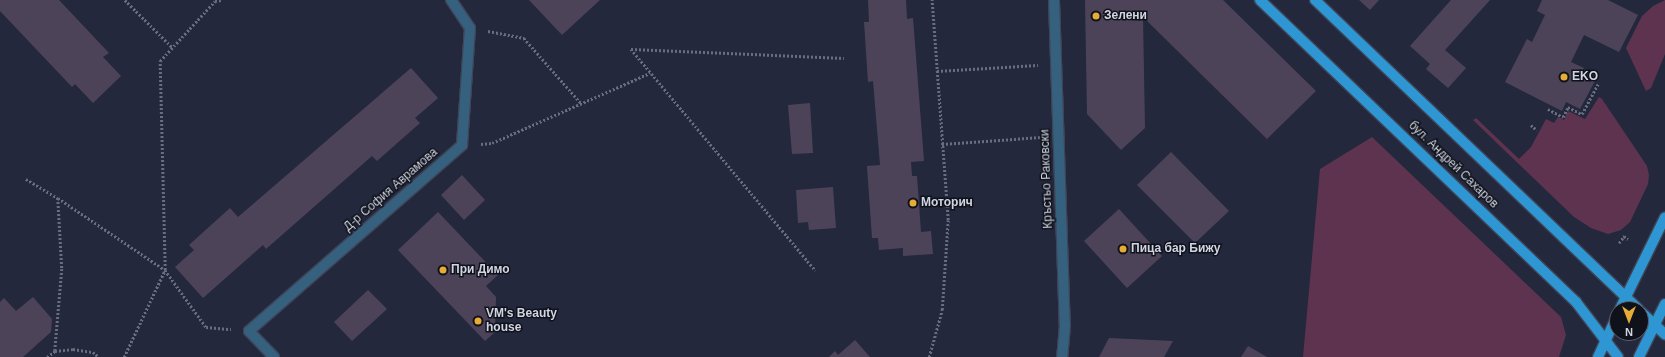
<!DOCTYPE html>
<meta charset="utf-8">
<style>
body{margin:0}
#map{position:relative;width:1665px;height:357px;overflow:hidden;background:#23283c;font-family:Helvetica,sans-serif}
div>[style]{position:absolute}
.green>*{inset:0;background:#5e3350}
.building>*{inset:0;background:#4d4359}
.path>*{height:2.5px;margin-top:-1.25px;transform-origin:0;background:repeating-linear-gradient(90deg,#696e7f 0 2px,transparent 0 4px)}
.roads{filter:drop-shadow(1px 0 #3f4457) drop-shadow(-1px 0 #3f4457) drop-shadow(0 1px #3f4457) drop-shadow(0 -1px #3f4457)}
.minor>*{height:10px;margin:-5px;padding:0 5px;transform-origin:5px;border-radius:5px;background:#35617e}
.major>*{height:10px;margin:-5px;padding:0 5px;transform-origin:5px;border-radius:5px;background:#2e97d3}
.dots>*{width:11px;height:11px;translate:-50% -50%;box-sizing:border-box;border:2px solid #0f121b;border-radius:50%}
span{translate:-50% -50%;white-space:nowrap;text-align:center;line-height:1.15;-webkit-text-stroke:3px #0f121b;paint-order:stroke}
.poi-label{font-size:12px;color:#d1d5e2;font-weight:700}
.left{translate:0 -50%;text-align:left}
.street-label{font-size:12px;color:#d1d5e2}
.north{position:absolute;left:1609px;top:301px;width:40px;height:40px;box-sizing:border-box;background:#0f121b;border:1px solid #5d606b;border-radius:50%;rotate:180deg;font-size:11px;font-weight:700;line-height:16px;text-align:center;color:#d1d5e2}
.north::after{content:'';display:block;margin:auto;width:14px;height:18px;background:#e6ac36;clip-path:polygon(50% 0,100% 100%,50% 72%,0 100%)}
</style>
<div id="map">
<div class="green">
<i style="clip-path:polygon(1665px 0,1665px 54px,1651px 88px,1646px 91px,1626px 48px,1642px 16px,1653px 6px)"></i>
<i style="clip-path:polygon(1599px 97px,1602px 99px,1647px 166px,1649px 175px,1648px 184px,1630px 222px,1621px 230px,1608px 234px,1591px 228px,1574px 217px,1473px 120px,1476px 118px,1519px 159px,1531px 147px,1546px 119px,1554px 123px,1558px 117px,1564px 120px,1568px 111px,1585px 119px)"></i>
<i style="clip-path:polygon(1372px 137px,1561px 317px,1566px 335px,1559px 357px,1303px 357px,1320px 169px)"></i>
</div>
<div class="building">
<i style="clip-path:polygon(0 0,59px 0,109px 53px,103px 57px,121px 76px,93px 103px,75px 84px,72px 87px,0 11px)"></i>
<i style="clip-path:polygon(529px 0,600px 0,562px 35px)"></i>
<i style="clip-path:polygon(868px 0,906px 0,907px 19px,913px 18px,924px 161px,911px 162px,912px 176px,917px 176px,921px 232px,931px 231px,933px 254px,903px 256px,903px 248px,879px 250px,878px 238px,872px 238px,867px 166px,880px 165px,873px 81px,868px 82px,864px 22px,869px 22px)"></i>
<i style="clip-path:polygon(1085px 0,1223px 0,1316px 91px,1267px 139px,1143px 17px,1145px 128px,1121px 150px,1087px 114px)"></i>
<i style="clip-path:polygon(1359px 0,1379px 0,1370px 10px)"></i>
<i style="clip-path:polygon(1451px 0,1490px 0,1445px 50px,1466px 68px,1448px 88px,1426px 69px,1430px 64px,1410px 46px)"></i>
<i style="clip-path:polygon(1542px 0,1608px 0,1638px 15px,1619px 52px,1584px 35px,1571px 62px,1584px 68px,1581px 73px,1595px 81px,1580px 109px,1566px 102px,1562px 111px,1505px 82px,1527px 39px,1532px 42px,1545px 15px,1537px 11px)"></i>
<i style="clip-path:polygon(411px 68px,438px 98px,415px 118px,420px 123px,377px 161px,372px 156px,266px 249px,263px 245px,203px 298px,175px 267px,194px 250px,189px 245px,230px 208px,238px 217px)"></i>
<i style="clip-path:polygon(810px 103px,813px 153px,792px 154px,788px 105px)"></i>
<i style="clip-path:polygon(1171px 152px,1229px 211px,1195px 243px,1137px 185px)"></i>
<i style="clip-path:polygon(462px 175px,485px 200px,464px 220px,441px 195px)"></i>
<i style="clip-path:polygon(833px 187px,836px 228px,809px 230px,808px 222px,798px 223px,796px 190px)"></i>
<i style="clip-path:polygon(1119px 209px,1162px 256px,1127px 288px,1084px 241px)"></i>
<i style="clip-path:polygon(438px 212px,498px 275px,486px 286px,496px 297px,495px 332px,485px 341px,398px 250px)"></i>
<i style="clip-path:polygon(368px 290px,387px 309px,352px 341px,334px 322px)"></i>
<i style="clip-path:polygon(33px 297px,52px 319px,51px 332px,23px 357px,0 357px,0 302px,4px 298px,16px 311px)"></i>
<i style="clip-path:polygon(1109px 338px,1173px 341px,1164px 357px,1099px 357px)"></i>
<i style="clip-path:polygon(855px 340px,870px 357px,829px 357px,835px 351px,838px 355px)"></i>
<i style="clip-path:polygon(1248px 346px,1267px 357px,1241px 357px)"></i>
</div>
<div class="path">
<i style="left:125px;top:0;width:66px;rotate:45deg"></i>
<i style="left:488px;top:31px;width:37px;rotate:11deg"></i>
<i style="left:524px;top:38px;width:86px;rotate:48.8deg"></i>
<i style="left:631px;top:49px;width:288px;rotate:50.2deg"></i>
<i style="left:631px;top:49px;width:213px;rotate:2.4deg"></i>
<i style="left:937px;top:71px;width:101px;rotate:-3.4deg"></i>
<i style="left:1548px;top:109px;width:17px;rotate:28deg"></i>
<i style="left:1563px;top:117px;width:11px;rotate:-63deg"></i>
<i style="left:1568px;top:107px;width:16px;rotate:27deg"></i>
<i style="left:1582px;top:114px;width:34px;rotate:-62deg"></i>
<i style="left:1531px;top:125px;width:8px;rotate:40deg"></i>
<i style="left:481px;top:144px;width:11px;rotate:-5deg"></i>
<i style="left:492px;top:143px;width:173px;rotate:-23.9deg"></i>
<i style="left:942px;top:144px;width:99px;rotate:-4deg"></i>
<i style="left:26px;top:179px;width:37px;rotate:31deg"></i>
<i style="left:58px;top:198px;width:71px;rotate:86.8deg"></i>
<i style="left:62px;top:269px;width:82px;rotate:94.9deg"></i>
<i style="left:58px;top:198px;width:129px;rotate:33.9deg"></i>
<i style="left:165px;top:270px;width:70px;rotate:54.3deg"></i>
<i style="left:206px;top:327px;width:25px;rotate:5deg"></i>
<i style="left:1619px;top:243px;width:9px;rotate:-54deg"></i>
<i style="left:1624px;top:236px;width:5px;rotate:37deg"></i>
<i style="left:47px;top:357px;width:10px;rotate:-37deg"></i>
<i style="left:55px;top:351px;width:18px;rotate:-6deg"></i>
<i style="left:73px;top:349px;width:20px;rotate:9deg"></i>
<i style="left:93px;top:352px;width:8px;rotate:40deg"></i>
<i style="left:124px;top:357px;width:96px;rotate:-64.8deg"></i>
<i style="left:165px;top:270px;width:209px;rotate:-91.4deg"></i>
<i style="left:160px;top:61px;width:81px;rotate:-47.5deg"></i>
<i style="left:215px;top:1px;width:6px;rotate:-9deg"></i>
<i style="left:929px;top:357px;width:49px;rotate:-74.5deg"></i>
<i style="left:942px;top:310px;width:90px;rotate:-86.2deg"></i>
<i style="left:948px;top:220px;width:221px;rotate:-94.2deg"></i>
</div>
<div class="roads">
<div class="minor">
<i style="left:1054px;top:0;width:325px;rotate:88.1deg"></i>
<i style="left:1065px;top:325px;width:32px;rotate:95deg"></i>
<i style="left:274px;top:357px;width:36px;rotate:-134deg"></i>
<i style="left:249px;top:331px;width:283px;rotate:-41.1deg"></i>
<i style="left:462px;top:145px;width:117px;rotate:-86.1deg"></i>
<i style="left:470px;top:28px;width:34px;rotate:-124deg"></i>
</div>
<div class="major">
<i style="left:1260px;top:0;width:437px;rotate:43.7deg"></i>
<i style="left:1576px;top:302px;width:69px;rotate:52.6deg"></i>
<i style="left:1315px;top:0;width:447px;rotate:43.7deg"></i>
<i style="left:1620px;top:309px;width:102px;rotate:-63.9deg"></i>
<i style="left:1641px;top:312px;width:33px;rotate:43deg"></i>
<i style="left:1598px;top:357px;width:45px;rotate:-65.1deg"></i>
<i style="left:1639px;top:357px;width:59px;rotate:-63.9deg"></i>
</div>
</div>
<div class="dots">
<i style="left:1096px;top:16px;background:#e6ac36"></i>
<i style="left:1564px;top:77px;background:#e6ac36"></i>
<i style="left:913px;top:203px;background:#e6ac36"></i>
<i style="left:1123px;top:249px;background:#e6ac36"></i>
<i style="left:443px;top:270px;background:#e6ac36"></i>
<i style="left:478px;top:321px;background:#e6ac36"></i>
</div>
<div class="poi-label">
<span class="left" style="left:1104px;top:16px">Зелени</span>
<span class="left" style="left:1572px;top:77px">EKO</span>
<span class="left" style="left:921px;top:203px">Моторич</span>
<span class="left" style="left:1131px;top:249px">Пица бар Бижу</span>
<span class="left" style="left:451px;top:270px">При Димо</span>
<span class="left" style="left:486px;top:321px">VM's Beauty<br>house</span>
</div>
<div class="street-label">
<span style="left:1453px;top:165px;rotate:44deg">бул. Андрей Сахаров</span>
<span style="left:1047px;top:179px;rotate:-92deg">Кръстьо Раковски</span>
<span style="left:391px;top:190px;rotate:-41deg">Д-р София Аврамова</span>
</div>
<div class="north">N</div>
</div>
